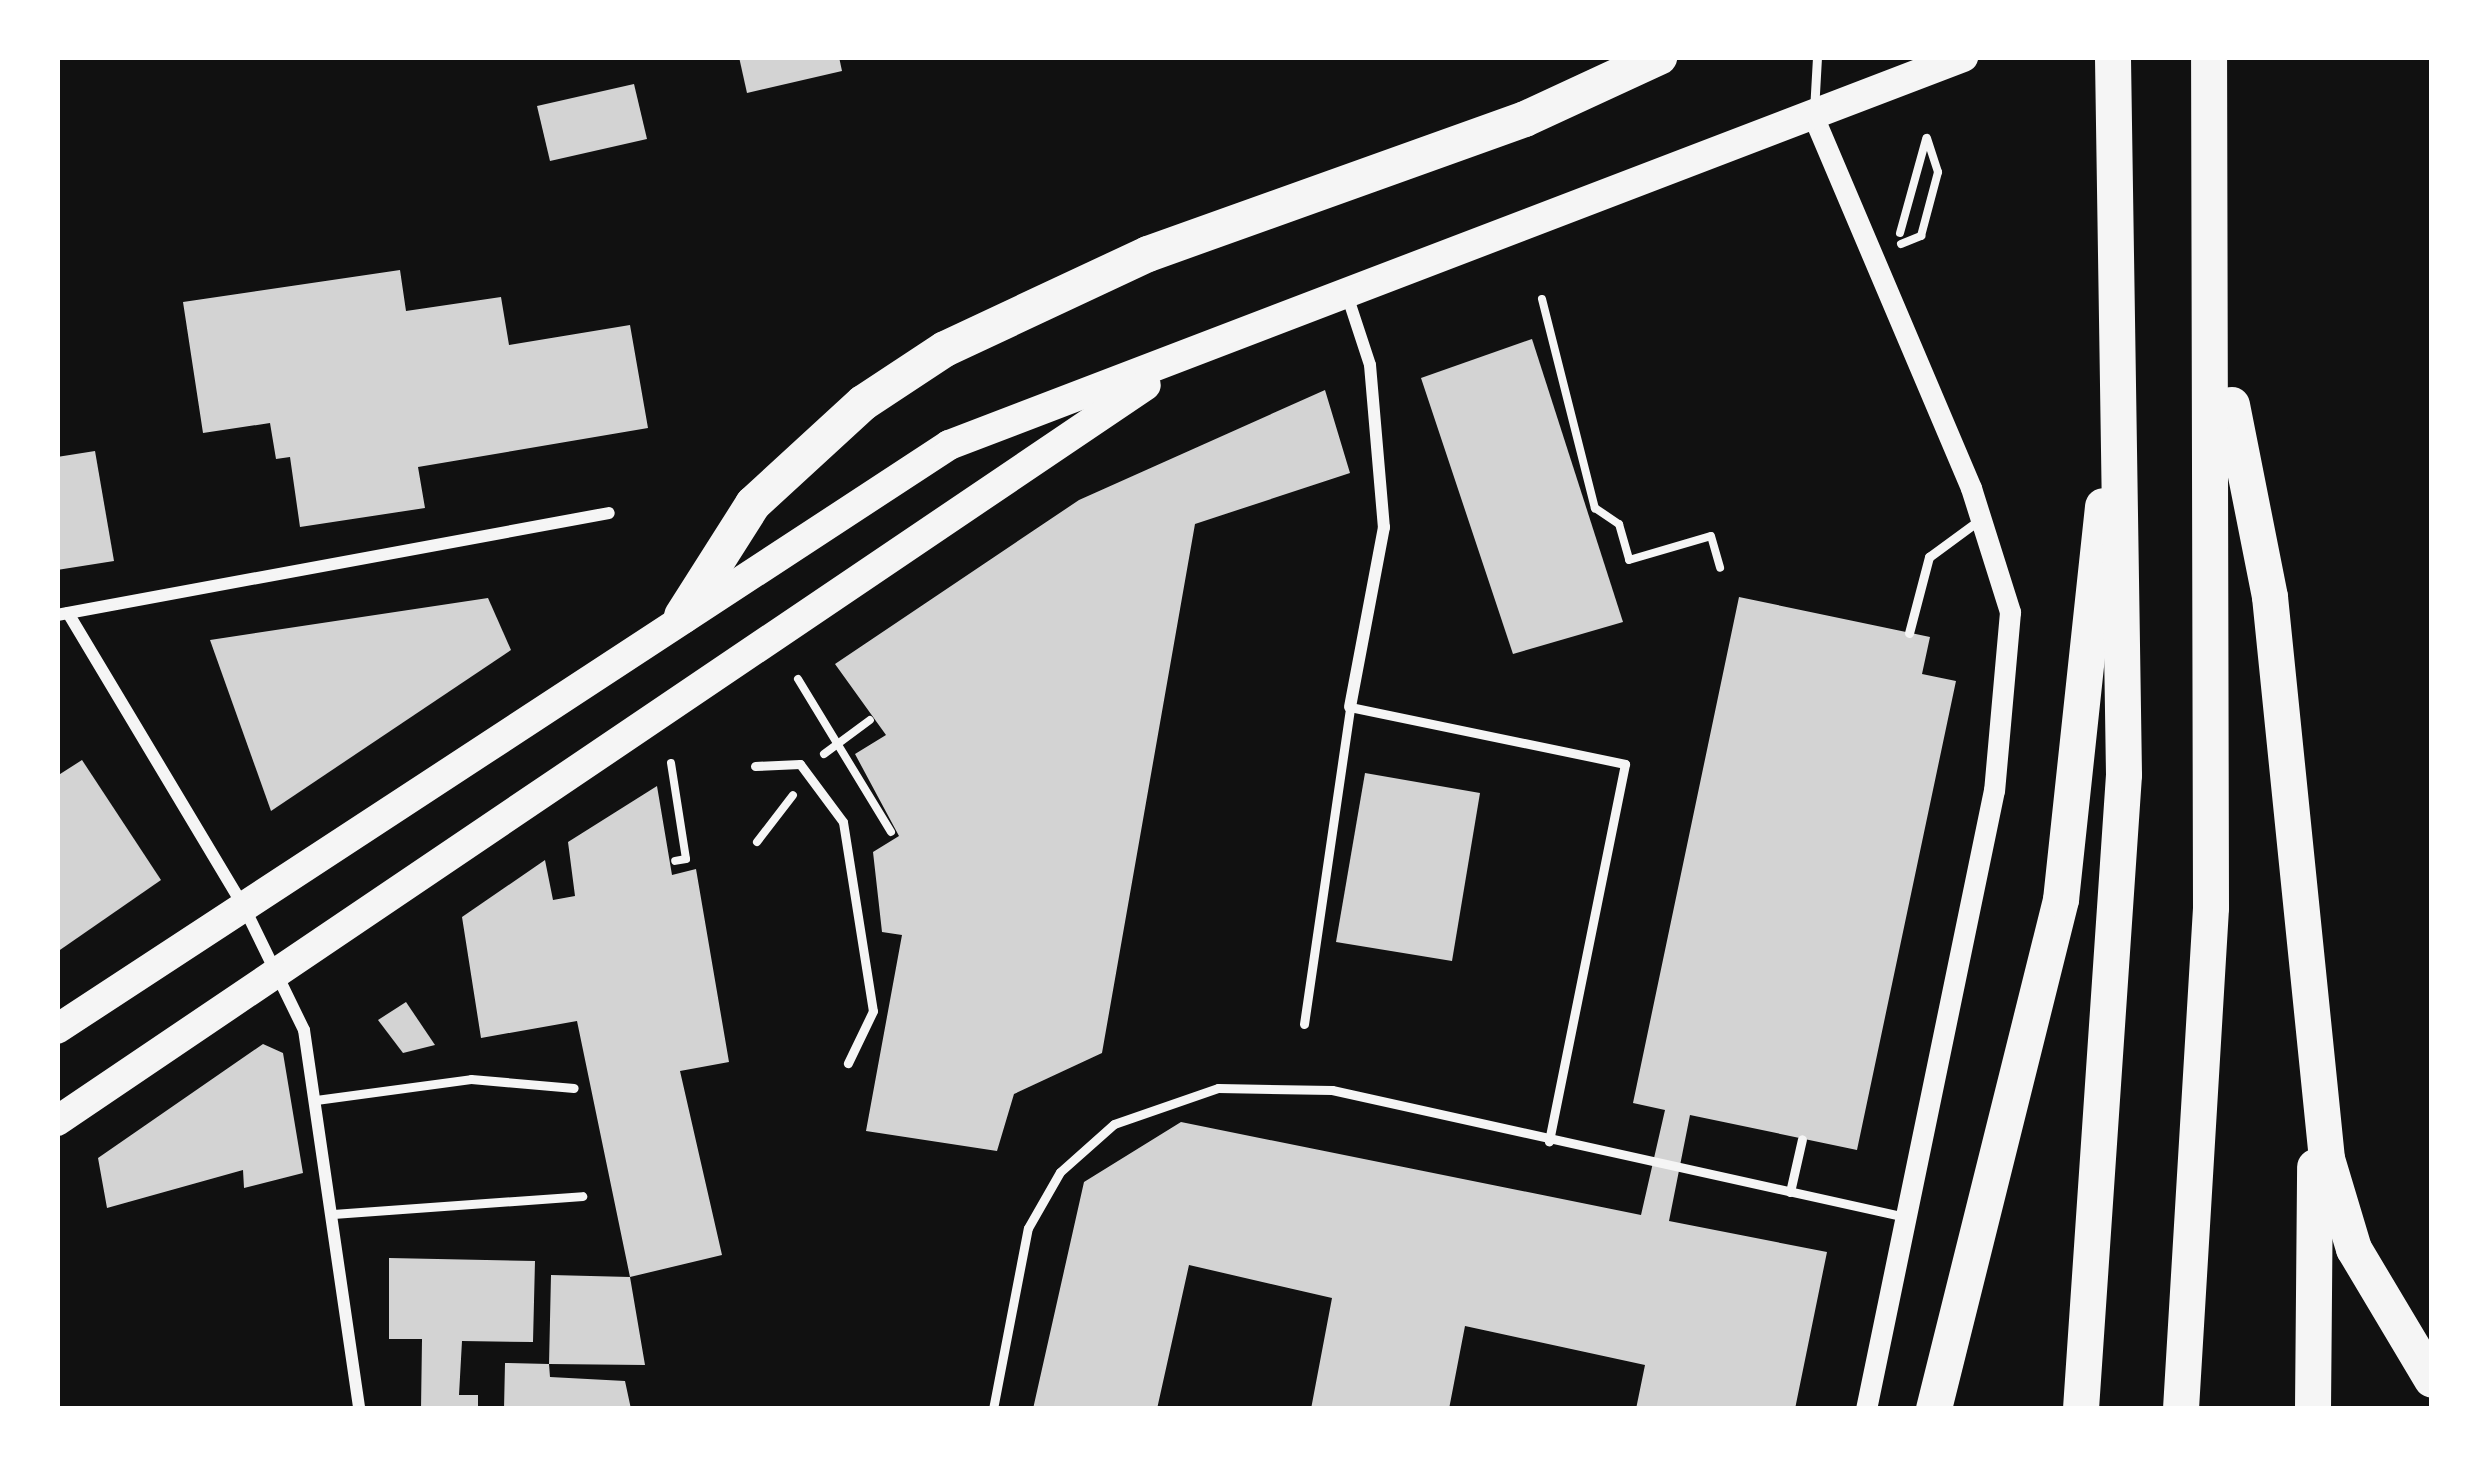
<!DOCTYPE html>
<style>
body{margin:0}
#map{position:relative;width:2489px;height:1466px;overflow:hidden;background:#111;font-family:"Nunito Sans",sans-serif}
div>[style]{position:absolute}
.building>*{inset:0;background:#d3d3d3}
.path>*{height:8px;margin:-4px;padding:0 4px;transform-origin:4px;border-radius:4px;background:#f5f5f5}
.service>*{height:9px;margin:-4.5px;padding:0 4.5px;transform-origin:4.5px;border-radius:4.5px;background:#f5f5f5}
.minor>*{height:12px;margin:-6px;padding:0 6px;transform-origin:6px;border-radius:6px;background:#f5f5f5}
.tertiary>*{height:21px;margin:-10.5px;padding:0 10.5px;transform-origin:10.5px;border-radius:10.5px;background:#f5f5f5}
.primary>*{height:30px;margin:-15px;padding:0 15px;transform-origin:15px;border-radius:15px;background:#f5f5f5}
.motorway>*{height:36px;margin:-18px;padding:0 18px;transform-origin:18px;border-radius:18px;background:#f5f5f5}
span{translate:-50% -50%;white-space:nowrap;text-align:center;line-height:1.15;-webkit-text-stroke:9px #fff;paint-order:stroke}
.frame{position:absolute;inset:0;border:60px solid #fff;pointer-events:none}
</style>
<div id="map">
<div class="building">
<i style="clip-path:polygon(739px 57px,839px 57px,842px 71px,747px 93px)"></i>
<i style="clip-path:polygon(634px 84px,647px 139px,550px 161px,537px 106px)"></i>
<i style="clip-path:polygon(400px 270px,406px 311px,501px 297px,509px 345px,630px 325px,648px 428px,418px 467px,425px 508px,300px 527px,290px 457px,276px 459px,270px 423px,203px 433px,183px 302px)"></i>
<i style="clip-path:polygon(1532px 339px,1623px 622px,1513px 654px,1421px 378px)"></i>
<i style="clip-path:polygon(1325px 390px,1350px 473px,1195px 524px,1102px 1053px,1014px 1094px,997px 1151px,866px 1131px,902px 935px,882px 932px,873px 852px,899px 836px,855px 754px,886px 735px,835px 664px,1079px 500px)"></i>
<i style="clip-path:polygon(95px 451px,114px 561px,57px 570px,57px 457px)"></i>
<i style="clip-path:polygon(1739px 597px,1930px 637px,1922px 674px,1956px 681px,1857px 1150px,1690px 1115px,1669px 1221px,1827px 1252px,1795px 1409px,1636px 1409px,1645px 1365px,1465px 1326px,1449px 1409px,1311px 1409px,1332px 1298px,1189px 1265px,1157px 1409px,1033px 1409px,1084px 1182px,1181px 1122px,1641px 1215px,1665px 1110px,1633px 1103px)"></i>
<i style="clip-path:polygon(488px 598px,511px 650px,271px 811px,210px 640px)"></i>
<i style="clip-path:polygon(82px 760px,161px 880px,57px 952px,57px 776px)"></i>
<i style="clip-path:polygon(1365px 773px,1480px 793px,1452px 961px,1336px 942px)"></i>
<i style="clip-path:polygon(657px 786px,672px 875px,696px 869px,729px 1062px,680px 1071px,722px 1255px,630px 1277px,577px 1021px,481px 1038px,462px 917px,545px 860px,553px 900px,575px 896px,568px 842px)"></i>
<i style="clip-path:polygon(406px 1002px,435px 1045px,403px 1053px,378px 1020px)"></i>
<i style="clip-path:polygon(263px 1044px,283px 1053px,303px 1173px,244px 1188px,243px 1170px,107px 1208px,98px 1158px)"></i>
<i style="clip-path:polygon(389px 1258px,535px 1261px,533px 1342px,462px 1341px,459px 1395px,478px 1395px,478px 1409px,421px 1409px,422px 1339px,389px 1339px)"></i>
<i style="clip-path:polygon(551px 1275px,630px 1277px,645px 1365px,549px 1364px,550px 1377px,625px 1381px,631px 1409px,504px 1409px,505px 1363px,549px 1364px)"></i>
</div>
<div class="path">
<i style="left:1900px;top:233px;width:98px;rotate:-74.5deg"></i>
<i style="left:1901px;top:244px;width:22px;rotate:-22deg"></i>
<i style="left:1921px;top:236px;width:66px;rotate:-75.1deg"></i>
<i style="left:1938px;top:172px;width:36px;rotate:-108deg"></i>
<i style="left:1542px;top:299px;width:216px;rotate:75.8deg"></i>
<i style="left:1595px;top:508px;width:29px;rotate:34deg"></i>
<i style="left:1619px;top:524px;width:37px;rotate:74deg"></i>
<i style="left:1629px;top:560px;width:85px;rotate:-16.3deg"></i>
<i style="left:1711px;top:536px;width:33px;rotate:74deg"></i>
<i style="left:798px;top:679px;width:179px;rotate:58.7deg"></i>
<i style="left:824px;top:754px;width:57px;rotate:-36.5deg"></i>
<i style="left:671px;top:763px;width:97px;rotate:81.1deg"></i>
<i style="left:686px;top:859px;width:11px;rotate:170deg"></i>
<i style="left:757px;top:842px;width:59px;rotate:-52.5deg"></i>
</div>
<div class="service">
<i style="left:1814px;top:111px;width:54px;rotate:-86.8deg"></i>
<i style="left:1909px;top:633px;width:79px;rotate:-75.3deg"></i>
<i style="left:1929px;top:557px;width:61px;rotate:-36.3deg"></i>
<i style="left:755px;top:766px;width:45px;rotate:-2.5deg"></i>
<i style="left:800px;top:764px;width:72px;rotate:53.4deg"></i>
<i style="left:843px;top:822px;width:191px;rotate:81deg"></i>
<i style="left:873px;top:1011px;width:58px;rotate:115.7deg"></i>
<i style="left:1304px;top:1024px;width:320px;rotate:-81.7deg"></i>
<i style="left:1350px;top:707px;width:281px;rotate:11.7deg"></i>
<i style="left:1625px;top:764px;width:385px;rotate:101.4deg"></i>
<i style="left:316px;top:1100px;width:156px;rotate:-7.7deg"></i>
<i style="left:471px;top:1079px;width:103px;rotate:5deg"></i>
<i style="left:1790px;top:1192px;width:54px;rotate:-77.2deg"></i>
<i style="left:333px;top:1214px;width:250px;rotate:-4.1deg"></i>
<i style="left:993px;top:1409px;width:184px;rotate:-79.1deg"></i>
<i style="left:1028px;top:1228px;width:64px;rotate:-60.3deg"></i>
<i style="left:1060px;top:1172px;width:72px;rotate:-41.6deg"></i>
<i style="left:1114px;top:1124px;width:110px;rotate:-19.1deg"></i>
<i style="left:1218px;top:1088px;width:114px;rotate:1deg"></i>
<i style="left:1332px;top:1090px;width:588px;rotate:12.48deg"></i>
</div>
<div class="minor">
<i style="left:1349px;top:301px;width:67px;rotate:71.8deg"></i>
<i style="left:1370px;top:365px;width:163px;rotate:85.1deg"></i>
<i style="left:1384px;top:527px;width:183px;rotate:100.7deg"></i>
<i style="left:68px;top:613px;width:343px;rotate:59.1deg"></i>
<i style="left:244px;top:907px;width:137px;rotate:64deg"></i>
<i style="left:304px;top:1030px;width:383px;rotate:81.7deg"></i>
<i style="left:57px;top:615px;width:561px;rotate:-10.47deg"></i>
</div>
<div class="tertiary">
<i style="left:1814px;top:118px;width:402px;rotate:67deg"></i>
<i style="left:1971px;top:488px;width:130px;rotate:72.5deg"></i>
<i style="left:2010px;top:612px;width:179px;rotate:95.1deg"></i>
<i style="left:1994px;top:790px;width:632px;rotate:101.68deg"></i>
</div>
<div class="primary">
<i style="left:57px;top:1029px;width:1066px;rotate:-33.21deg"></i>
<i style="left:949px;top:445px;width:1086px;rotate:-20.94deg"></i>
<i style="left:57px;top:1121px;width:1314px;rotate:-34.05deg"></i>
</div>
<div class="motorway">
<i style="left:2232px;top:405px;width:196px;rotate:78.8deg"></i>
<i style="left:2270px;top:597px;width:565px;rotate:84.21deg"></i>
<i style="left:2327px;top:1159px;width:94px;rotate:73.3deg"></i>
<i style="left:2354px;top:1249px;width:152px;rotate:59.2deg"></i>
<i style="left:682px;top:616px;width:133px;rotate:-57.6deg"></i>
<i style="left:753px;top:504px;width:149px;rotate:-42.6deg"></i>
<i style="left:863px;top:403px;width:98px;rotate:-33.4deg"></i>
<i style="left:945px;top:349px;width:224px;rotate:-25.1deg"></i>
<i style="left:1148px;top:254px;width:400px;rotate:-19.7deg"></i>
<i style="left:1525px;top:119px;width:148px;rotate:-24.8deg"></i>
<i style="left:1934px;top:1409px;width:525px;rotate:-75.99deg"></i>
<i style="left:2061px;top:900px;width:396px;rotate:-83.9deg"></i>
<i style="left:2081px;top:1409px;width:635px;rotate:-86.12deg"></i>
<i style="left:2124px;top:775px;width:718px;rotate:-90.88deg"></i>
<i style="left:2181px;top:1409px;width:502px;rotate:-86.57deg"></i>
<i style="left:2211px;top:908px;width:851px;rotate:-90.13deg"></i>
<i style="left:2313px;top:1409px;width:242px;rotate:-89.5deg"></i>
</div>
<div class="frame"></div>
</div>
